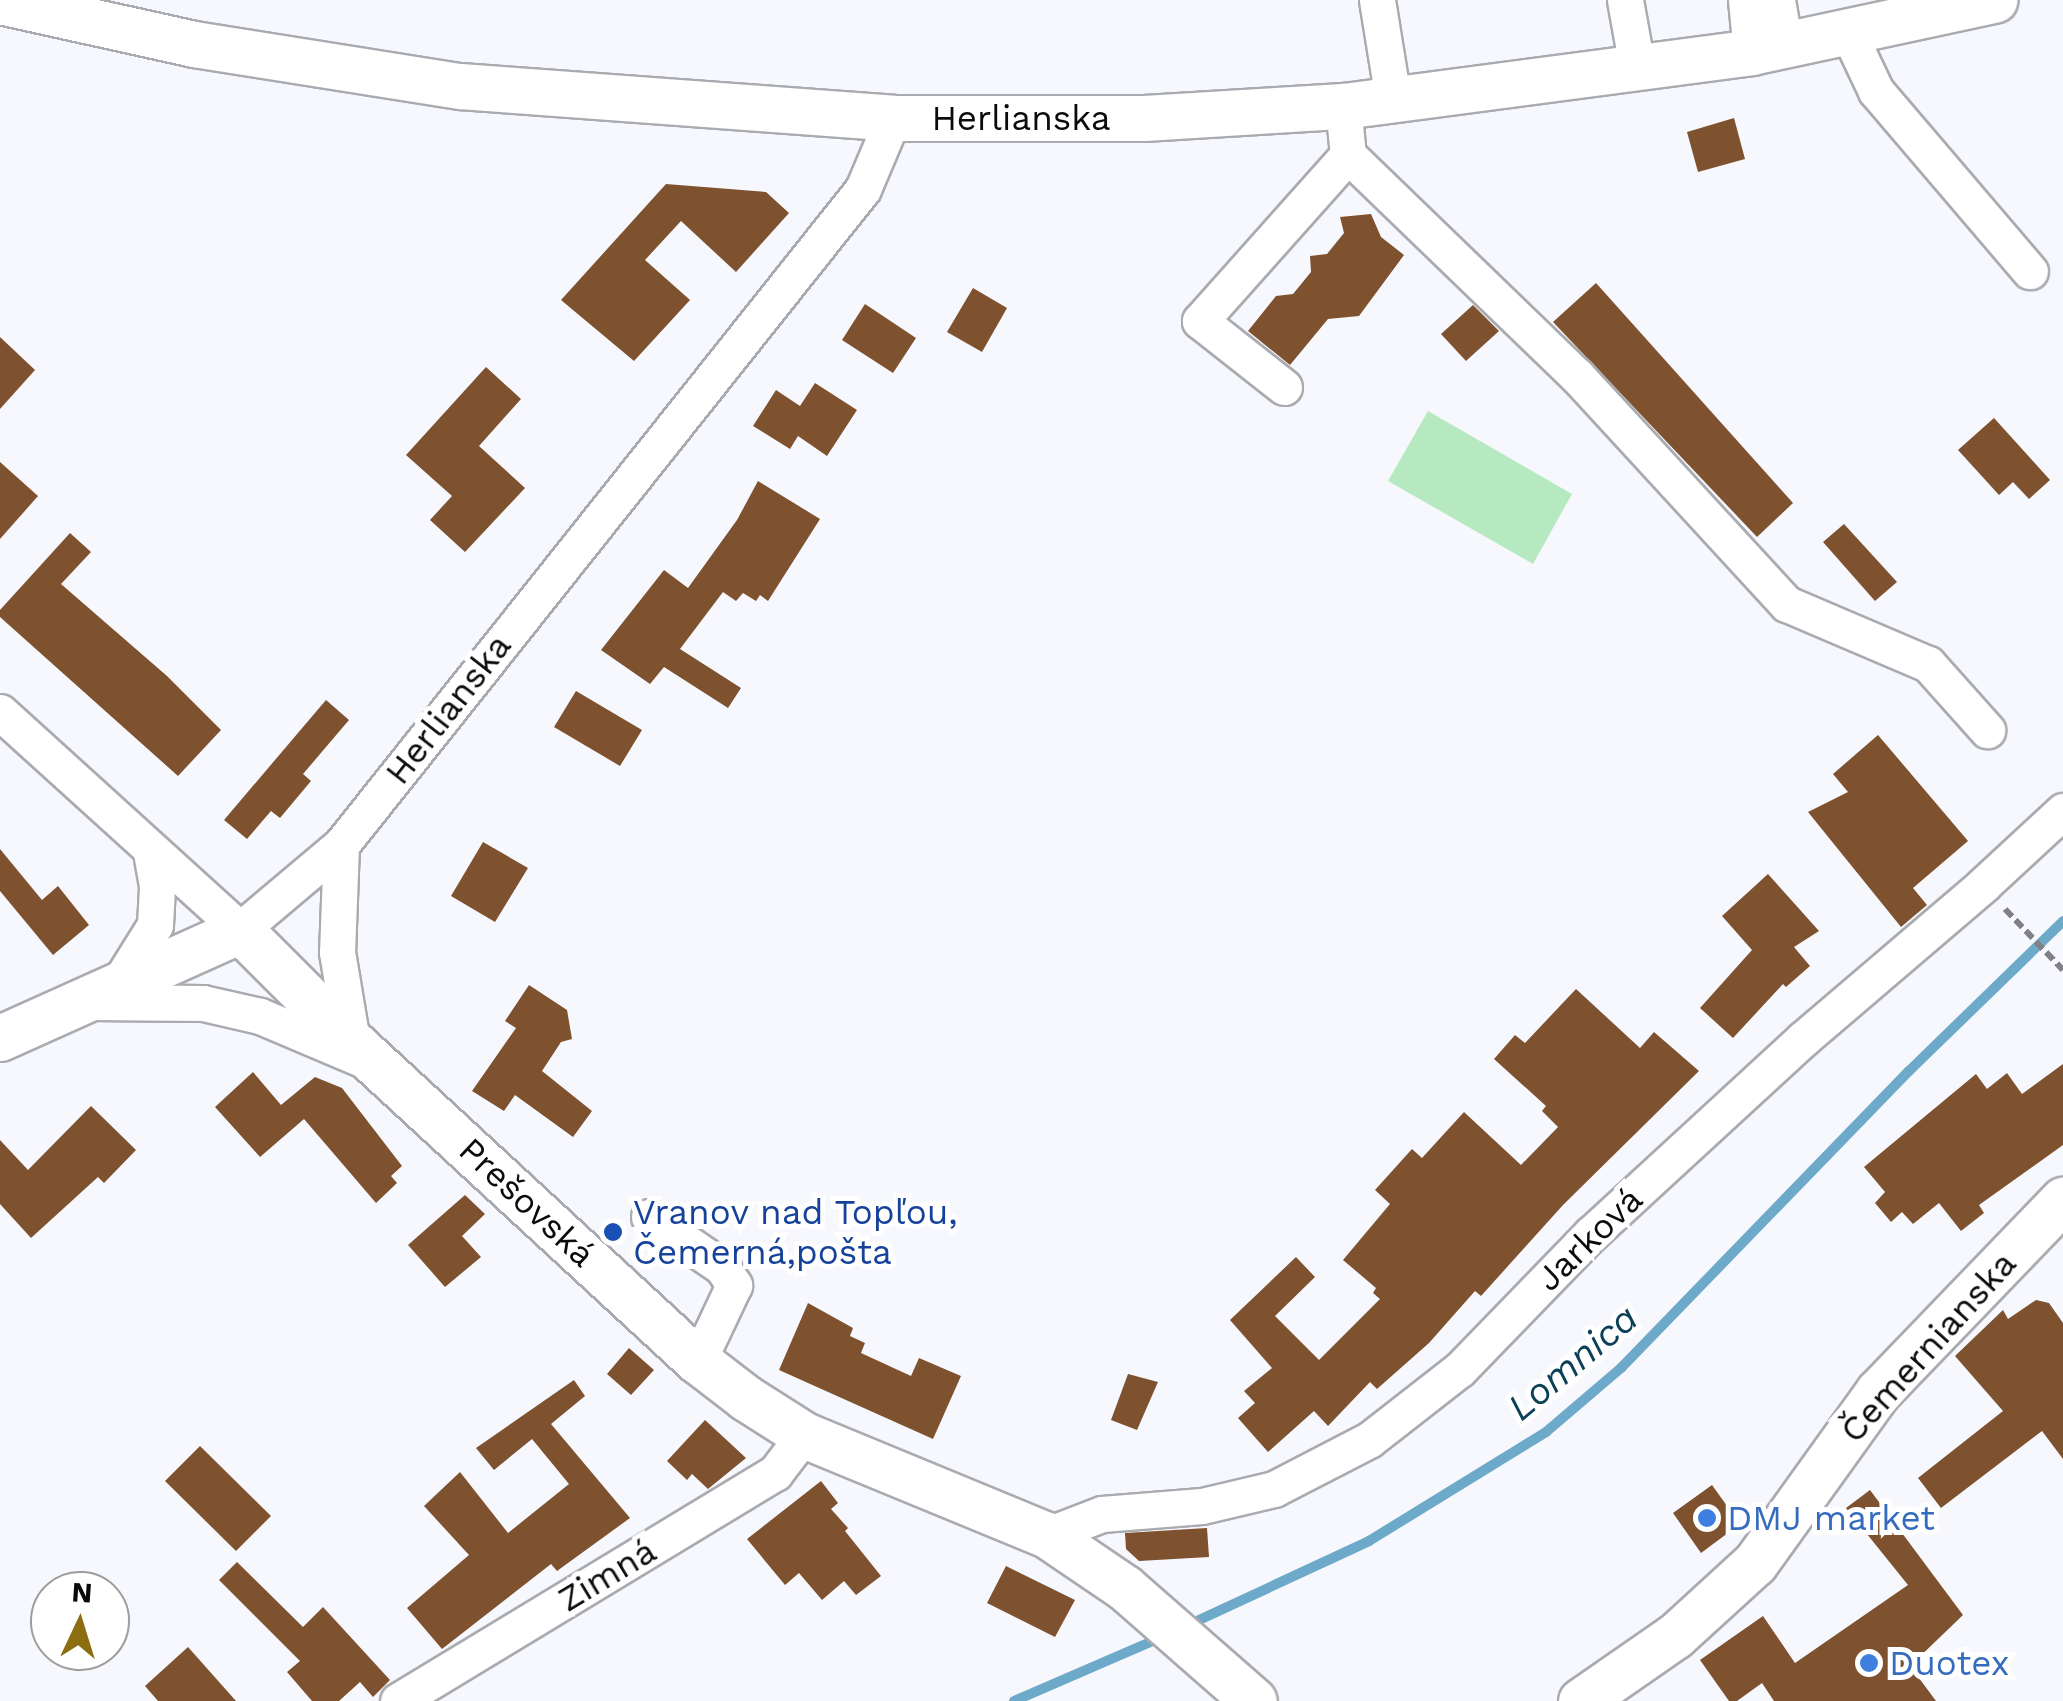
<!DOCTYPE html>
<meta charset="utf-8">
<style>
body{margin:0}
#map{position:relative;width:2063px;height:1701px;overflow:hidden;background:#f7f8fd;font-family:"Work Sans",sans-serif}
div>[style]{position:absolute}
.green>*{inset:0;background:#b7e9c0}
.stream>*{height:10px;margin:-5px;padding:0 5px;transform-origin:5px;border-radius:5px;background:#6daaca}
.building>*{inset:0;background:#7e512f}
.path>*{height:6px;margin-top:-3px;transform-origin:0;background:repeating-linear-gradient(90deg,#818185 0 10px,transparent 0 15px)}
.roads{filter:drop-shadow(2px 0 #aaabb0) drop-shadow(-2px 0 #aaabb0) drop-shadow(0 2px #aaabb0) drop-shadow(0 -2px #aaabb0)}
.minor>*{height:35px;margin:-17.5px;padding:0 17.5px;transform-origin:17.5px;border-radius:17.5px;background:#fff}
.major>*{height:45px;margin:-22.5px;padding:0 22.5px;transform-origin:22.5px;border-radius:22.5px;background:#fff}
.dots>*{width:28px;height:28px;translate:-50% -50%;box-sizing:border-box;border:5px solid #fff;border-radius:50%}
span{translate:-50% -50%;white-space:nowrap;text-align:center;line-height:1.15;-webkit-text-stroke:10px #fff;paint-order:stroke}
.street-label{font-size:35px;color:#0b0b0d}
.transit-label{font-size:35px;color:#164399}
.left{translate:0 -50%;text-align:left}
.shop-label{font-size:35px;color:#366cbe}
.water-label{font-size:38px;color:#0b4056;font-style:italic}
.north{position:absolute;left:30px;top:1571px;width:100px;height:100px;box-sizing:border-box;background:#fff;border:2px solid #9d9d9e;border-radius:50%;rotate:4deg;font-size:28px;font-weight:700;line-height:40px;text-align:center;color:#0b0b0d}
.north::after{content:'';display:block;margin:auto;width:35px;height:45px;background:#8c6e10;clip-path:polygon(50% 0,100% 100%,50% 72%,0 100%)}
</style>
<div id="map">
<div class="green">
<i style="clip-path:polygon(1428px 411px,1572px 494px,1533px 564px,1388px 481px)"></i>
</div>
<div class="stream">
<i style="left:1184px;top:1627px;width:204px;rotate:-24.9deg"></i>
<i style="left:1369px;top:1541px;width:208px;rotate:-31.6deg"></i>
<i style="left:1546px;top:1432px;width:99px;rotate:-40.5deg"></i>
<i style="left:1621px;top:1368px;width:414px;rotate:-45.9deg"></i>
<i style="left:1909px;top:1071px;width:215px;rotate:-44.2deg"></i>
<i style="left:1014px;top:1701px;width:163px;rotate:-23.4deg"></i>
</div>
<div class="building">
<i style="clip-path:polygon(1734px 118px,1745px 159px,1698px 172px,1687px 132px)"></i>
<i style="clip-path:polygon(666px 184px,766px 192px,789px 213px,736px 272px,681px 221px,645px 260px,690px 300px,634px 361px,561px 300px)"></i>
<i style="clip-path:polygon(1371px 214px,1381px 237px,1404px 255px,1359px 316px,1328px 319px,1290px 365px,1248px 331px,1276px 296px,1293px 294px,1311px 272px,1310px 256px,1327px 254px,1344px 233px,1340px 217px)"></i>
<i style="clip-path:polygon(1596px 283px,1793px 503px,1757px 537px,1553px 322px)"></i>
<i style="clip-path:polygon(973px 288px,1007px 308px,982px 352px,947px 332px)"></i>
<i style="clip-path:polygon(865px 304px,916px 338px,893px 373px,842px 340px)"></i>
<i style="clip-path:polygon(1473px 305px,1499px 331px,1466px 361px,1441px 334px)"></i>
<i style="clip-path:polygon(0 337px,35px 370px,0 409px)"></i>
<i style="clip-path:polygon(486px 367px,521px 399px,479px 446px,525px 488px,465px 552px,430px 520px,452px 496px,406px 455px)"></i>
<i style="clip-path:polygon(815px 383px,857px 410px,827px 456px,798px 436px,790px 449px,753px 426px,776px 390px,800px 406px)"></i>
<i style="clip-path:polygon(1994px 418px,2050px 480px,2029px 499px,2013px 482px,1999px 495px,1958px 450px)"></i>
<i style="clip-path:polygon(0 462px,38px 496px,0 539px)"></i>
<i style="clip-path:polygon(758px 481px,820px 519px,768px 601px,760px 595px,756px 601px,743px 593px,736px 601px,723px 592px,680px 649px,741px 688px,728px 708px,664px 667px,650px 684px,601px 650px,664px 570px,688px 588px,737px 520px)"></i>
<i style="clip-path:polygon(1844px 524px,1897px 582px,1875px 601px,1823px 542px)"></i>
<i style="clip-path:polygon(70px 533px,91px 552px,61px 584px,167px 676px,221px 730px,178px 776px,0 617px,0 610px)"></i>
<i style="clip-path:polygon(576px 691px,642px 730px,620px 766px,554px 727px)"></i>
<i style="clip-path:polygon(326px 700px,349px 720px,303px 774px,311px 781px,280px 818px,271px 811px,247px 839px,224px 820px)"></i>
<i style="clip-path:polygon(1878px 735px,1968px 841px,1913px 888px,1927px 905px,1901px 927px,1808px 812px,1848px 792px,1833px 774px)"></i>
<i style="clip-path:polygon(483px 842px,528px 868px,495px 922px,451px 896px)"></i>
<i style="clip-path:polygon(0 849px,42px 900px,58px 886px,89px 925px,53px 955px,0 891px)"></i>
<i style="clip-path:polygon(1768px 874px,1819px 931px,1794px 947px,1810px 966px,1786px 987px,1783px 984px,1733px 1038px,1700px 1008px,1752px 950px,1722px 916px)"></i>
<i style="clip-path:polygon(529px 985px,567px 1010px,572px 1039px,561px 1042px,542px 1071px,592px 1111px,573px 1137px,515px 1095px,504px 1111px,472px 1091px,516px 1028px,505px 1021px)"></i>
<i style="clip-path:polygon(1576px 989px,1640px 1048px,1654px 1032px,1699px 1071px,1563px 1205px,1481px 1296px,1475px 1291px,1429px 1343px,1377px 1389px,1370px 1382px,1328px 1426px,1314px 1411px,1268px 1452px,1238px 1418px,1255px 1403px,1244px 1391px,1272px 1368px,1230px 1320px,1296px 1257px,1315px 1277px,1275px 1316px,1319px 1360px,1380px 1299px,1373px 1293px,1376px 1288px,1343px 1260px,1390px 1204px,1375px 1190px,1412px 1149px,1422px 1158px,1464px 1112px,1521px 1165px,1558px 1127px,1542px 1111px,1546px 1106px,1494px 1059px,1515px 1035px,1525px 1043px)"></i>
<i style="clip-path:polygon(2063px 1064px,2063px 1145px,1979px 1205px,1984px 1213px,1961px 1231px,1939px 1203px,1913px 1224px,1902px 1212px,1891px 1222px,1875px 1203px,1885px 1192px,1864px 1167px,1976px 1074px,1987px 1089px,2007px 1073px,2022px 1094px)"></i>
<i style="clip-path:polygon(253px 1072px,281px 1105px,315px 1077px,342px 1088px,402px 1166px,391px 1176px,397px 1183px,376px 1203px,304px 1119px,260px 1157px,215px 1107px)"></i>
<i style="clip-path:polygon(91px 1106px,136px 1150px,104px 1183px,98px 1177px,31px 1238px,0 1204px,0 1140px,28px 1170px)"></i>
<i style="clip-path:polygon(465px 1195px,485px 1214px,462px 1236px,481px 1257px,445px 1287px,408px 1245px)"></i>
<i style="clip-path:polygon(2036px 1300px,2049px 1303px,2063px 1323px,2063px 1459px,2042px 1431px,1941px 1508px,1918px 1478px,2003px 1411px,1955px 1356px,2003px 1310px,2008px 1319px)"></i>
<i style="clip-path:polygon(808px 1303px,853px 1328px,850px 1336px,865px 1343px,861px 1353px,911px 1376px,919px 1358px,961px 1376px,933px 1439px,779px 1370px)"></i>
<i style="clip-path:polygon(629px 1348px,654px 1370px,631px 1395px,607px 1374px)"></i>
<i style="clip-path:polygon(1128px 1374px,1158px 1382px,1137px 1430px,1111px 1420px)"></i>
<i style="clip-path:polygon(574px 1380px,585px 1396px,551px 1424px,630px 1518px,557px 1571px,551px 1564px,442px 1649px,407px 1608px,469px 1555px,424px 1506px,460px 1472px,508px 1533px,569px 1484px,532px 1439px,494px 1470px,476px 1448px)"></i>
<i style="clip-path:polygon(705px 1420px,746px 1458px,708px 1489px,692px 1474px,687px 1480px,667px 1461px)"></i>
<i style="clip-path:polygon(200px 1446px,271px 1516px,236px 1551px,165px 1481px)"></i>
<i style="clip-path:polygon(821px 1481px,838px 1503px,831px 1509px,848px 1528px,845px 1531px,881px 1576px,856px 1595px,844px 1581px,822px 1600px,799px 1573px,785px 1585px,747px 1539px)"></i>
<i style="clip-path:polygon(1712px 1485px,1740px 1524px,1701px 1553px,1673px 1513px)"></i>
<i style="clip-path:polygon(1870px 1490px,1963px 1615px,1910px 1666px,1936px 1701px,1774px 1701px,1762px 1683px,1737px 1701px,1729px 1701px,1700px 1660px,1763px 1616px,1795px 1663px,1908px 1585px,1846px 1508px)"></i>
<i style="clip-path:polygon(1207px 1528px,1209px 1557px,1139px 1561px,1126px 1549px,1125px 1533px)"></i>
<i style="clip-path:polygon(237px 1562px,303px 1627px,323px 1607px,390px 1680px,373px 1697px,360px 1682px,339px 1701px,312px 1701px,287px 1672px,300px 1661px,219px 1580px)"></i>
<i style="clip-path:polygon(1006px 1566px,1075px 1600px,1055px 1637px,987px 1603px)"></i>
<i style="clip-path:polygon(188px 1647px,236px 1701px,158px 1701px,145px 1686px)"></i>
</div>
<div class="path">
<i style="left:2005px;top:909px;width:84px;rotate:46.4deg"></i>
</div>
<div class="roads">
<div class="minor">
<i style="left:1377px;top:0;width:100px;rotate:80.8deg"></i>
<i style="left:1625px;top:0;width:68px;rotate:79.8deg"></i>
<i style="left:1746px;top:0;width:52px;rotate:84.5deg"></i>
<i style="left:1777px;top:0;width:47px;rotate:80.1deg"></i>
<i style="left:1848px;top:32px;width:65px;rotate:64.6deg"></i>
<i style="left:1876px;top:91px;width:237px;rotate:49.5deg"></i>
<i style="left:1343px;top:106px;width:49px;rotate:84.2deg"></i>
<i style="left:1348px;top:155px;width:318px;rotate:44deg"></i>
<i style="left:1577px;top:376px;width:310px;rotate:47.4deg"></i>
<i style="left:1787px;top:604px;width:153px;rotate:23.1deg"></i>
<i style="left:1928px;top:664px;width:89px;rotate:48.2deg"></i>
<i style="left:1284px;top:387px;width:107px;rotate:-141.8deg"></i>
<i style="left:1200px;top:321px;width:222px;rotate:-48.3deg"></i>
<i style="left:0;top:712px;width:324px;rotate:42.2deg"></i>
<i style="left:240px;top:930px;width:132px;rotate:-40.1deg"></i>
<i style="left:341px;top:845px;width:838px;rotate:-51.49deg"></i>
<i style="left:863px;top:189px;width:77px;rotate:-67.1deg"></i>
<i style="left:341px;top:845px;width:107px;rotate:92.1deg"></i>
<i style="left:337px;top:952px;width:91px;rotate:80.5deg"></i>
<i style="left:120px;top:981px;width:66px;rotate:-58deg"></i>
<i style="left:155px;top:925px;width:39px;rotate:-87deg"></i>
<i style="left:157px;top:886px;width:36px;rotate:-100deg"></i>
<i style="left:91px;top:1002px;width:112px;rotate:0.5deg"></i>
<i style="left:203px;top:1003px;width:58px;rotate:12.8deg"></i>
<i style="left:260px;top:1016px;width:113px;rotate:22.9deg"></i>
<i style="left:649px;top:1217px;width:88px;rotate:34.4deg"></i>
<i style="left:722px;top:1267px;width:22px;rotate:56deg"></i>
<i style="left:734px;top:1285px;width:84px;rotate:115.3deg"></i>
<i style="left:1047px;top:1535px;width:59px;rotate:-20.9deg"></i>
<i style="left:1102px;top:1514px;width:100px;rotate:-4.6deg"></i>
<i style="left:1202px;top:1506px;width:74px;rotate:-13.3deg"></i>
<i style="left:1274px;top:1489px;width:107px;rotate:-27.3deg"></i>
<i style="left:1369px;top:1440px;width:115px;rotate:-38deg"></i>
<i style="left:1460px;top:1369px;width:188px;rotate:-45.9deg"></i>
<i style="left:1591px;top:1234px;width:288px;rotate:-42.6deg"></i>
<i style="left:1803px;top:1039px;width:237px;rotate:-40.5deg"></i>
<i style="left:1983px;top:885px;width:109px;rotate:-42.8deg"></i>
<i style="left:398px;top:1701px;width:441px;rotate:-31.2deg"></i>
<i style="left:775px;top:1473px;width:48px;rotate:-52.7deg"></i>
</div>
<div class="major">
<i style="left:0;top:1px;width:199px;rotate:12.5deg"></i>
<i style="left:194px;top:44px;width:269px;rotate:9deg"></i>
<i style="left:460px;top:86px;width:434px;rotate:4.2deg"></i>
<i style="left:893px;top:118px;width:251px"></i>
<i style="left:1144px;top:118px;width:199px;rotate:-3.5deg"></i>
<i style="left:1343px;top:106px;width:412px;rotate:-7.5deg"></i>
<i style="left:1751px;top:52px;width:249px;rotate:-12.1deg"></i>
<i style="left:0;top:1038px;width:263px;rotate:-24.2deg"></i>
<i style="left:240px;top:930px;width:158px;rotate:45deg"></i>
<i style="left:352px;top:1042px;width:471px;rotate:42.7deg"></i>
<i style="left:698px;top:1361px;width:61px;rotate:37.6deg"></i>
<i style="left:746px;top:1398px;width:69px;rotate:32.5deg"></i>
<i style="left:804px;top:1435px;width:263px;rotate:22.4deg"></i>
<i style="left:1047px;top:1535px;width:94px;rotate:34.2deg"></i>
<i style="left:1125px;top:1588px;width:171px;rotate:41.2deg"></i>
<i style="left:1581px;top:1701px;width:114px;rotate:-34.7deg"></i>
<i style="left:1675px;top:1636px;width:108px;rotate:-42.4deg"></i>
<i style="left:1755px;top:1563px;width:211px;rotate:-54.3deg"></i>
<i style="left:1878px;top:1392px;width:267px;rotate:-46.1deg"></i>
</div>
</div>
<div class="dots">
<i style="left:613px;top:1232px;background:#1a4fb4"></i>
<i style="left:1707px;top:1518px;background:#3f7fe0"></i>
<i style="left:1869px;top:1663px;background:#3f7fe0"></i>
</div>
<div class="street-label">
<span style="left:1021px;top:118px">Herlianska</span>
<span style="left:448px;top:709px;rotate:-52deg">Herlianska</span>
<span style="left:527px;top:1202px;rotate:43deg">Prešovská</span>
<span style="left:1589px;top:1239px;rotate:-44deg">Jarková</span>
<span style="left:1928px;top:1347px;rotate:-48deg">Čemernianska</span>
<span style="left:607px;top:1575px;rotate:-31deg">Zimná</span>
</div>
<div class="transit-label">
<span class="left" style="left:633px;top:1232px">Vranov nad Topľou,<br>Čemerná,pošta</span>
</div>
<div class="shop-label">
<span class="left" style="left:1727px;top:1518px">DMJ market</span>
<span class="left" style="left:1889px;top:1663px">Duotex</span>
</div>
<div class="water-label">
<span style="left:1573px;top:1363px;rotate:-40deg">Lomnica</span>
</div>
<div class="north">N</div>
</div>
